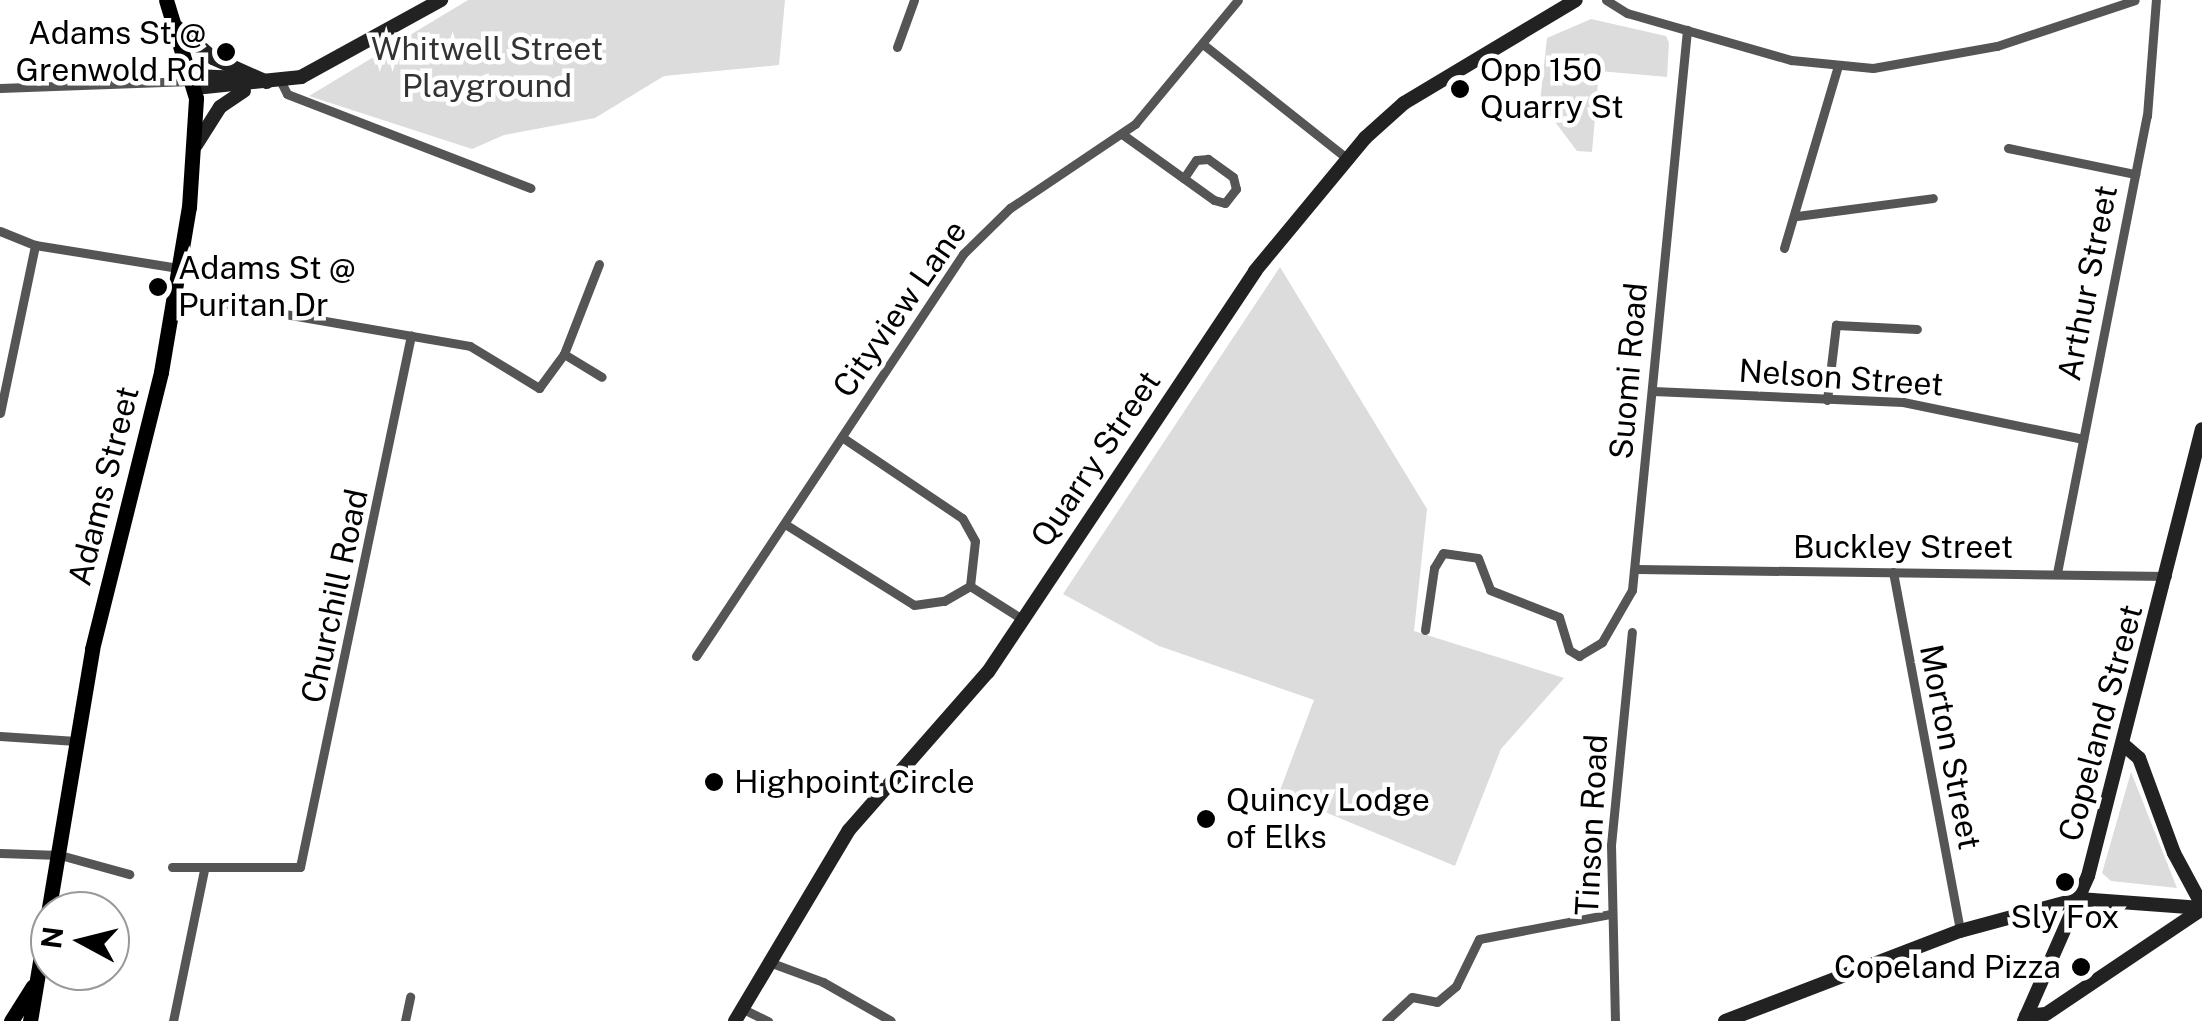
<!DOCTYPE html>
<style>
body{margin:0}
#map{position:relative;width:2202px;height:1021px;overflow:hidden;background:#fff;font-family:"Public Sans",sans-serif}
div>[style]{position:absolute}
.green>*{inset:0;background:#dcdcdc}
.street>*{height:9px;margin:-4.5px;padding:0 4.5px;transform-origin:4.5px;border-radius:4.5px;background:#555}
.secondary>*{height:14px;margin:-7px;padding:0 7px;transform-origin:7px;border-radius:7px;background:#222}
.primary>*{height:15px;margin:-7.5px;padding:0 7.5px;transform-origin:7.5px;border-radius:7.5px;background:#000}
.dots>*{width:28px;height:28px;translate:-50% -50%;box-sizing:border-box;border:5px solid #fff;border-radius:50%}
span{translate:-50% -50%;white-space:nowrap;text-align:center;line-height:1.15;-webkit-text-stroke:9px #fff;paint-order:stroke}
.poi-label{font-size:32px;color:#000}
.right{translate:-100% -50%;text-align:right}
.left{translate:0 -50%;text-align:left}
.park-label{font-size:32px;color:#333}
.street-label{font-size:32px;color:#000}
.north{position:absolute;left:30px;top:891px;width:100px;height:100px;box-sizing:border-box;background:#fff;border:2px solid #999;border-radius:50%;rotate:277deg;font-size:28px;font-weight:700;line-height:40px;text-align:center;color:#000}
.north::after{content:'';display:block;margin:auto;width:35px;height:45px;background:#000;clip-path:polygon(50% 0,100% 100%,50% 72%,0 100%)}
</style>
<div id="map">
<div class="green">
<i style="clip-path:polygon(468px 0,785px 0,779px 65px,664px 76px,595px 118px,504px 135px,472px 149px,309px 96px)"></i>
<i style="clip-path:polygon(1591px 19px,1666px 36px,1669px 43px,1667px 77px,1599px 71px,1592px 152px,1577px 151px,1540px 102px,1547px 38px)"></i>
<i style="clip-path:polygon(1280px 267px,1427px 509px,1414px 631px,1564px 678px,1501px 749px,1455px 866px,1279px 793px,1314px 700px,1159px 646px,1063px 594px)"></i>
<i style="clip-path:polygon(2131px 772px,2177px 888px,2111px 881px,2102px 873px)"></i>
</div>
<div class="street">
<i style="left:1606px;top:0;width:25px;rotate:32deg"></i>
<i style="left:1627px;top:13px;width:171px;rotate:16deg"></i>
<i style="left:1791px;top:60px;width:82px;rotate:5.6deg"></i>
<i style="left:1873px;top:68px;width:126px;rotate:-10.1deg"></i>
<i style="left:1997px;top:46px;width:145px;rotate:-18.4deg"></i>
<i style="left:1204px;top:45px;width:185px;rotate:38.4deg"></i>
<i style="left:897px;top:47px;width:50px;rotate:-70.1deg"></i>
<i style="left:281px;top:82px;width:13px;rotate:63deg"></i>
<i style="left:287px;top:94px;width:261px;rotate:21.1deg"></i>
<i style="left:0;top:88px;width:191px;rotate:-2.1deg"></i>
<i style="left:1122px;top:134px;width:113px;rotate:35.7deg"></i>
<i style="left:1214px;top:200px;width:11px;rotate:15deg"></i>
<i style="left:1225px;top:203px;width:18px;rotate:-52deg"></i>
<i style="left:1236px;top:189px;width:12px;rotate:-104deg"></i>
<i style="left:1233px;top:177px;width:31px;rotate:-144deg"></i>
<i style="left:1208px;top:159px;width:12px;rotate:175deg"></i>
<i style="left:1196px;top:160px;width:22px;rotate:124deg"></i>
<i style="left:2008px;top:148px;width:130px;rotate:11.6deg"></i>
<i style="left:1797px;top:216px;width:137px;rotate:-7.5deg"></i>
<i style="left:0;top:231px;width:38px;rotate:22deg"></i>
<i style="left:35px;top:245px;width:145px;rotate:9.1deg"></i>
<i style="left:1784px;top:248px;width:190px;rotate:-73.5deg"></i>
<i style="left:599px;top:264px;width:97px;rotate:111.3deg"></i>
<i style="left:564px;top:354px;width:44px;rotate:31.2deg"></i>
<i style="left:175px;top:295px;width:299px;rotate:9.8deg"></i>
<i style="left:470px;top:346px;width:81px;rotate:31.3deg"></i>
<i style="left:539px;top:388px;width:42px;rotate:-53.7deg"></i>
<i style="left:1653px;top:391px;width:250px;rotate:2.5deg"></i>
<i style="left:1903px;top:402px;width:184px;rotate:11.6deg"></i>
<i style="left:1827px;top:400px;width:76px;rotate:-83.2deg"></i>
<i style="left:1836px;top:325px;width:81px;rotate:2.8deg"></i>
<i style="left:0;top:413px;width:172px;rotate:-78.2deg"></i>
<i style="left:785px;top:524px;width:152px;rotate:32.1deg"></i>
<i style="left:914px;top:605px;width:30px;rotate:-8deg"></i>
<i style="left:944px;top:601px;width:30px;rotate:-30deg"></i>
<i style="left:970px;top:586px;width:45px;rotate:-83.7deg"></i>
<i style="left:975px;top:541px;width:26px;rotate:-119deg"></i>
<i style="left:962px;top:518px;width:145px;rotate:-146deg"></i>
<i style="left:1637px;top:569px;width:530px;rotate:0.76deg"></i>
<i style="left:1893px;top:572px;width:365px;rotate:79.4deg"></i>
<i style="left:2057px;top:573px;width:466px;rotate:-78.9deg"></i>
<i style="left:2147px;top:116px;width:116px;rotate:-85.6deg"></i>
<i style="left:970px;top:586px;width:62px;rotate:32.4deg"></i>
<i style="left:1425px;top:630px;width:63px;rotate:-81.7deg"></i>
<i style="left:1434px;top:568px;width:17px;rotate:-59deg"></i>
<i style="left:1443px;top:553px;width:35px;rotate:8deg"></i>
<i style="left:1478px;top:558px;width:34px;rotate:69deg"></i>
<i style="left:1490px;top:590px;width:74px;rotate:21.4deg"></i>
<i style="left:1559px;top:617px;width:34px;rotate:73deg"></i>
<i style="left:1569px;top:650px;width:12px;rotate:31deg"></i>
<i style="left:1579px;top:656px;width:27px;rotate:-31deg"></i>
<i style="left:1602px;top:642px;width:60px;rotate:-60deg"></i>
<i style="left:1632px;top:590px;width:563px;rotate:-84.39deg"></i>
<i style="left:696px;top:656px;width:483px;rotate:-56.4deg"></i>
<i style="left:963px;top:254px;width:66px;rotate:-44.4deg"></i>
<i style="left:1010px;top:208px;width:151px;rotate:-33.9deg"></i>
<i style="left:1135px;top:124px;width:161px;rotate:-50.3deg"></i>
<i style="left:0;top:736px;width:76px;rotate:3.8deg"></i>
<i style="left:0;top:853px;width:60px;rotate:1.9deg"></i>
<i style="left:60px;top:855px;width:72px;rotate:15.4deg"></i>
<i style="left:172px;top:867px;width:128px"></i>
<i style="left:300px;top:867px;width:543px;rotate:-78.21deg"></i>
<i style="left:769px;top:962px;width:58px;rotate:20.3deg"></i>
<i style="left:823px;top:982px;width:78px;rotate:29.8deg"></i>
<i style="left:743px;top:1009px;width:28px;rotate:26deg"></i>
<i style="left:173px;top:1021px;width:154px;rotate:-78.4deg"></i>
<i style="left:405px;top:1021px;width:25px;rotate:-78deg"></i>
<i style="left:1386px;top:1021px;width:35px;rotate:-43deg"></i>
<i style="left:1412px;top:997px;width:25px;rotate:11deg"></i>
<i style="left:1437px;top:1002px;width:25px;rotate:-40deg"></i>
<i style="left:1456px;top:986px;width:52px;rotate:-63.9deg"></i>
<i style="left:1479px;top:939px;width:133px;rotate:-10.8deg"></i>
<i style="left:1615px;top:1021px;width:176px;rotate:-91.3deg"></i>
<i style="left:1611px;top:845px;width:214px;rotate:-84.4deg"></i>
</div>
<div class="secondary">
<i style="left:177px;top:27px;width:48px;rotate:40.7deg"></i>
<i style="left:213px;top:58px;width:59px;rotate:24deg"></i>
<i style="left:193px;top:76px;width:50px;rotate:2.3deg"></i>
<i style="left:195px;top:88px;width:107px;rotate:-5.9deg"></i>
<i style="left:301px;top:77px;width:160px;rotate:-28.8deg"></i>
<i style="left:196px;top:145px;width:45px;rotate:-57.7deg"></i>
<i style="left:220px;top:107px;width:29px;rotate:-34deg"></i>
<i style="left:2125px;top:746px;width:18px;rotate:41deg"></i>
<i style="left:2139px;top:758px;width:101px;rotate:69.8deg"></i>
<i style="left:2174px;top:853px;width:59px;rotate:61.7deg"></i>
<i style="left:2026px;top:1016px;width:20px;rotate:-6deg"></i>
<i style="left:2046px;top:1014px;width:188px;rotate:-33.9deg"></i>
<i style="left:735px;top:1021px;width:222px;rotate:-59.2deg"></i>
<i style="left:849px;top:830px;width:210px;rotate:-48.7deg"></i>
<i style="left:988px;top:672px;width:482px;rotate:-56.3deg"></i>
<i style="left:1255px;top:271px;width:173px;rotate:-50.4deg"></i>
<i style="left:1365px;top:138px;width:52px;rotate:-41.9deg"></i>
<i style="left:1404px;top:103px;width:200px;rotate:-30.9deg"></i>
<i style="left:1725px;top:1021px;width:252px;rotate:-21deg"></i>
<i style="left:1960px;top:931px;width:123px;rotate:-15.1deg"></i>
<i style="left:2079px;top:899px;width:123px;rotate:4.2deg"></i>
<i style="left:2024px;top:1021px;width:158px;rotate:-66.2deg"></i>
<i style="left:2088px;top:876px;width:461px;rotate:-75.7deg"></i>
</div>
<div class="primary">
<i style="left:11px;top:1021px;width:41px;rotate:-57.8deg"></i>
<i style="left:30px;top:1021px;width:377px;rotate:-80.5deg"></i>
<i style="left:92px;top:649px;width:285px;rotate:-76deg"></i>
<i style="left:161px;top:372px;width:167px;rotate:-80.4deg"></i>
<i style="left:189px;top:207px;width:109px;rotate:-86.3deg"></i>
<i style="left:196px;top:98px;width:102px;rotate:-107deg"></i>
</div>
<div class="dots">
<i style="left:226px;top:52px;background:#000"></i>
<i style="left:1460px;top:89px;background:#000"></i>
<i style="left:158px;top:287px;background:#000"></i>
<i style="left:714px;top:782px;background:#000"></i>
<i style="left:1206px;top:819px;background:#000"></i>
<i style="left:2065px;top:882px;background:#000"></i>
<i style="left:2081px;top:967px;background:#000"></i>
</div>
<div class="poi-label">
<span class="right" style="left:206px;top:52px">Adams St @<br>Grenwold Rd</span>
<span class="left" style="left:1480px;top:89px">Opp 150<br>Quarry St</span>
<span class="left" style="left:178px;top:287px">Adams St @<br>Puritan Dr</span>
<span class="left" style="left:734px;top:782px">Highpoint Circle</span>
<span class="left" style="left:1226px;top:819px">Quincy Lodge<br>of Elks</span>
<span style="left:2065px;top:917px">Sly Fox</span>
<span class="right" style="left:2061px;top:967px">Copeland Pizza</span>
</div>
<div class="park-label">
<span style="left:487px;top:68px">Whitwell Street<br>Playground</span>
</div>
<div class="street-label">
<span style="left:2088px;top:283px;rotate:-79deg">Arthur Street</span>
<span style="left:900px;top:309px;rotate:-55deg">Cityview Lane</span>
<span style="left:1629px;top:371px;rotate:-85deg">Suomi Road</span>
<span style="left:1841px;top:378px;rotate:4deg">Nelson Street</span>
<span style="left:1096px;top:459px;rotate:-56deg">Quarry Street</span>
<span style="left:104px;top:486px;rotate:-76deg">Adams Street</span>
<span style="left:1903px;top:547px">Buckley Street</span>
<span style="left:335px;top:596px;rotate:-78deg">Churchill Road</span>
<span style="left:2101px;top:723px;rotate:-75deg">Copeland Street</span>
<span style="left:1950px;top:747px;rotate:79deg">Morton Street</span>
<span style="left:1592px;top:825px;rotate:-87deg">Tinson Road</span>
</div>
<div class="north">N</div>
</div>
